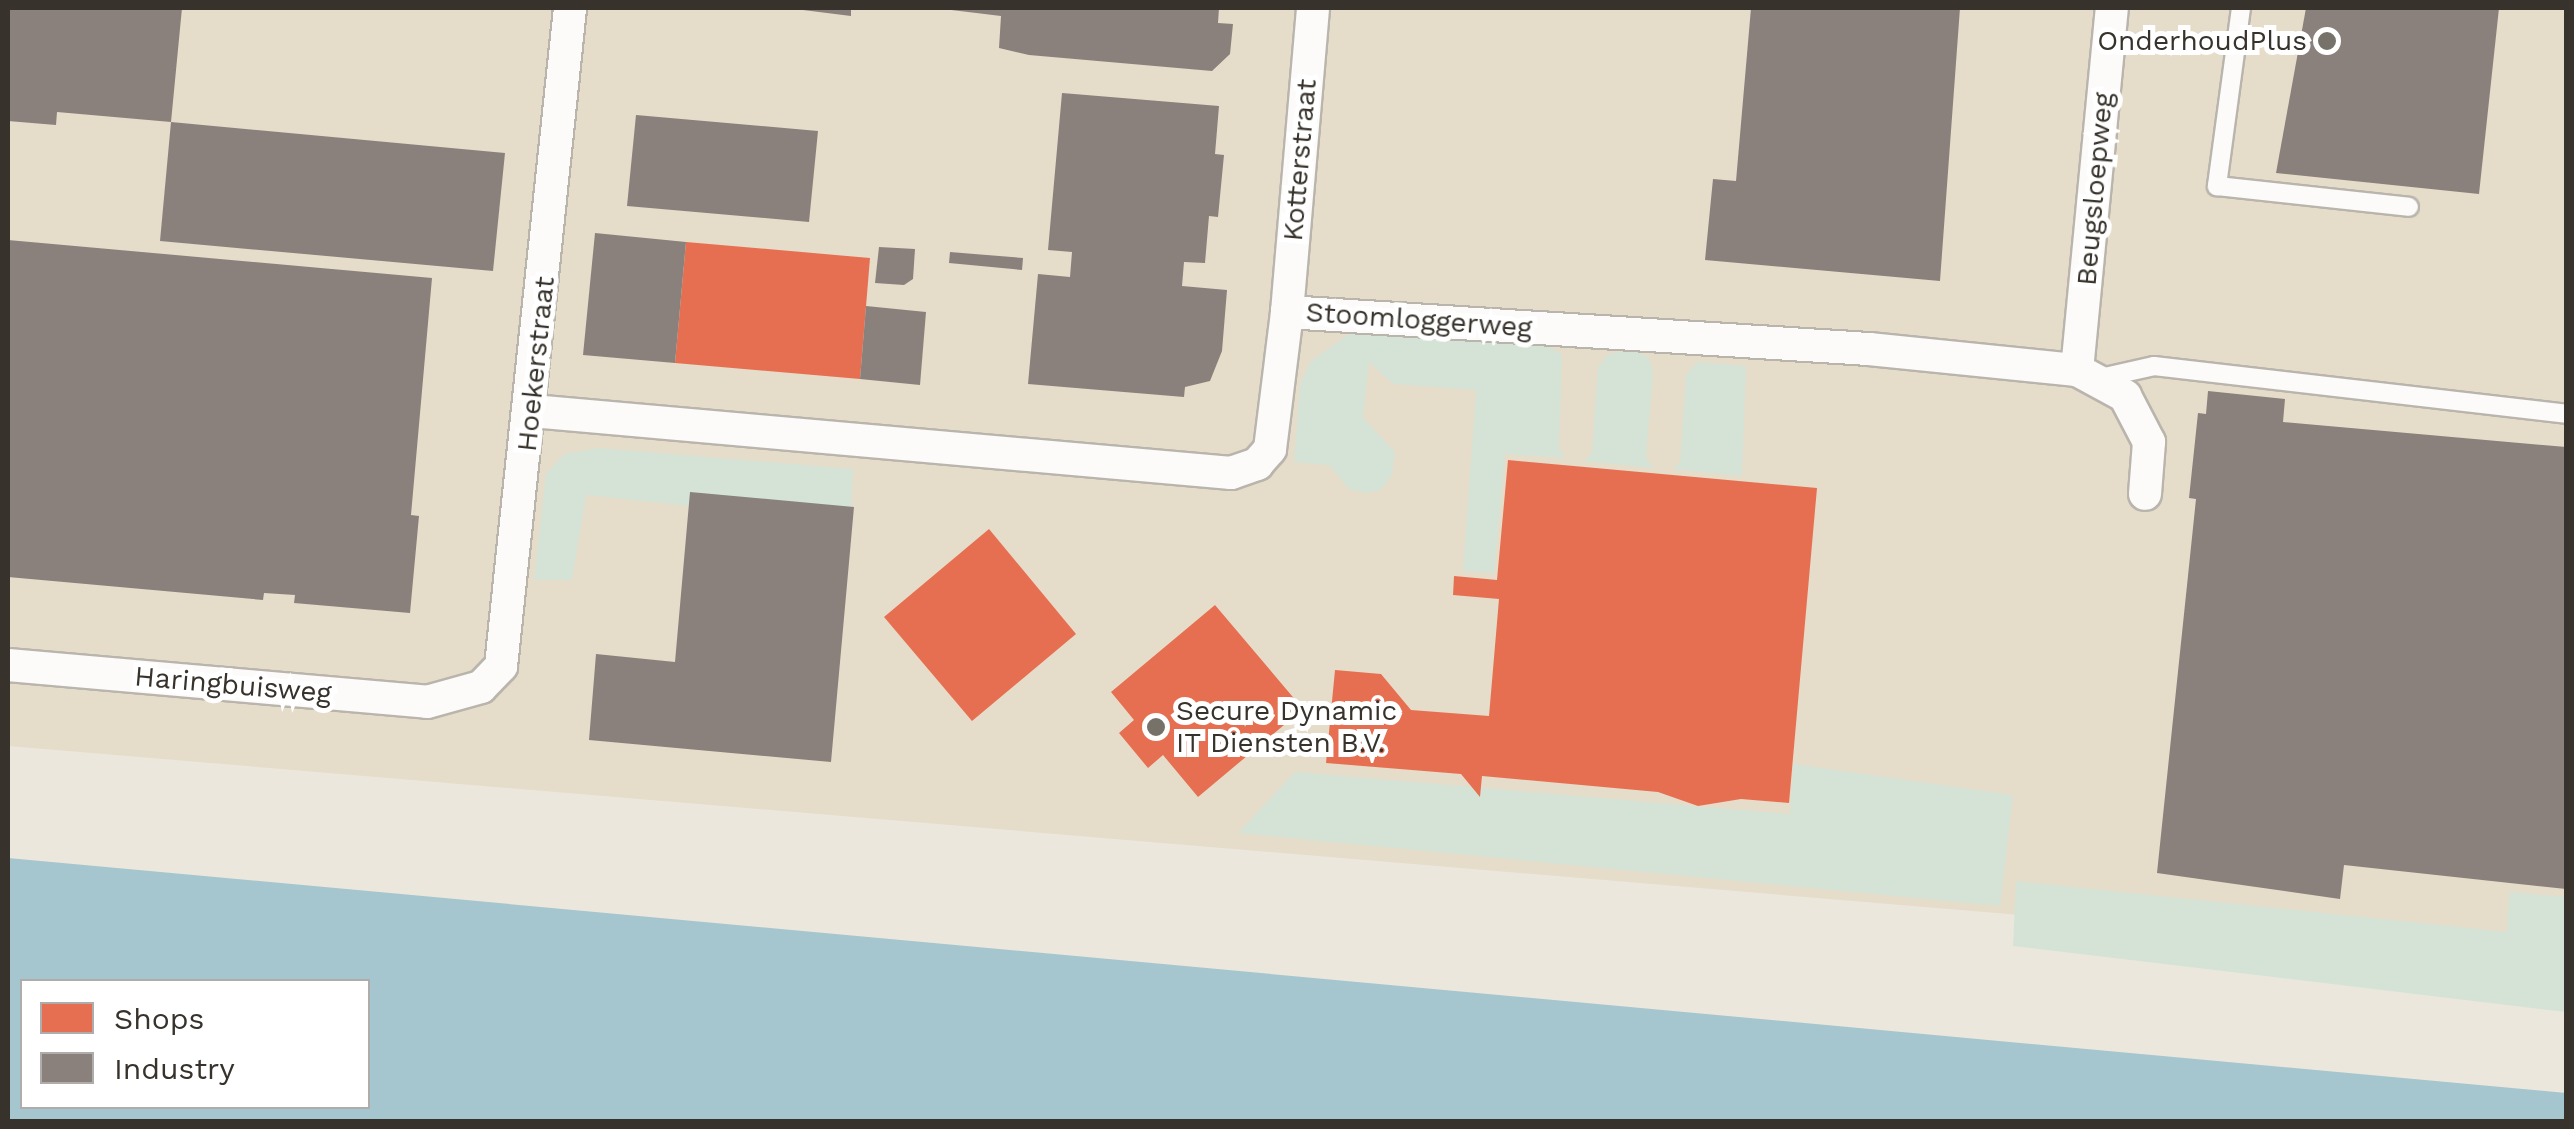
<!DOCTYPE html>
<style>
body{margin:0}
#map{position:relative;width:2574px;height:1129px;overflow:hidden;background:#ece7dd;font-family:"Work Sans",sans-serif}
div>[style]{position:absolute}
.built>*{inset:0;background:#e6dcca}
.green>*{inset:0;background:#d5e3d6}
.water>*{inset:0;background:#a5c6ce}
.shops>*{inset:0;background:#e76f51}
.industry>*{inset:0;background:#8a817c}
.roads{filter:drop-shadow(2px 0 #b9b5ad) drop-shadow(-2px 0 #b9b5ad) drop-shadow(0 2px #b9b5ad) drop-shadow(0 -2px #b9b5ad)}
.service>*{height:18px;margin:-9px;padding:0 9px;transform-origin:9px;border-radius:9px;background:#fcfbfa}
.minor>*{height:32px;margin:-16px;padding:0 16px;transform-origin:16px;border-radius:16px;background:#fcfbfa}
.dots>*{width:28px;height:28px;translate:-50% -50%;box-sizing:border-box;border:5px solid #fff;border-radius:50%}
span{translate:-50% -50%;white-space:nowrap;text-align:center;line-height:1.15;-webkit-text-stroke:10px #fff;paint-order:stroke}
.poi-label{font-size:28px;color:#37332c}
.right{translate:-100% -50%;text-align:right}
.left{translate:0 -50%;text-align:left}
.street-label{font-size:28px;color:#37332c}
.frame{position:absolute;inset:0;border:10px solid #37332c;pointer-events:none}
.legend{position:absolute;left:20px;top:979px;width:350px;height:130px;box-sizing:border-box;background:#fff;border:2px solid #afadab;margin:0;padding:12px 18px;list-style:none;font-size:30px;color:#37332c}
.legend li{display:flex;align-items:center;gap:20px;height:50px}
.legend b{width:50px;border:2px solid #afadab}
</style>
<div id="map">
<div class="built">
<i style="clip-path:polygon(8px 8px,2566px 8px,2566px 987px,2032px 916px,8px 746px)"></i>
</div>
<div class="green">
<i style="clip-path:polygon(1352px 332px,1547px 344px,1562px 355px,1559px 448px,1565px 458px,1505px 454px,1494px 573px,1463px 571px,1476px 390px,1393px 384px,1369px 362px,1363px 418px,1395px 452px,1392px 475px,1381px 490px,1366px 493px,1349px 489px,1329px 465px,1294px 462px,1300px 384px,1311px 361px)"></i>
<i style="clip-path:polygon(1634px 350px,1649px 358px,1653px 372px,1646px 457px,1653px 468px,1584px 461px,1592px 453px,1598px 367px,1608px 354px)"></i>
<i style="clip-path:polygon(1697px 362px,1746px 366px,1742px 476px,1673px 469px,1680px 462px,1686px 375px)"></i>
<i style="clip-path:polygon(599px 448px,853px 469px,851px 508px,691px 506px,586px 495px,572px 580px,534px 580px,546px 474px,564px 454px)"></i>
<i style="clip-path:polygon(1793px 764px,2013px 795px,2000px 906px,1238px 833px,1295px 772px,1790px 814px)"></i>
<i style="clip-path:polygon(2016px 881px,2507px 932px,2509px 892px,2566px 897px,2566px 1012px,2013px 946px)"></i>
</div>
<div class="water">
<i style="clip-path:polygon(evenodd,8px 858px,2566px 1093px,2566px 1121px,8px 1121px,8px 858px,22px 982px,368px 982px,368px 1106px,22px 1106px,22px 982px)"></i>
</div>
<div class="shops">
<i style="clip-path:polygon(686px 242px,870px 258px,860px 379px,675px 363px)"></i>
<i style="clip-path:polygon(1508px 460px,1817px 488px,1789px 803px,1741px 799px,1698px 806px,1658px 792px,1482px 776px,1480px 797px,1461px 774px,1326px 763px,1335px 670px,1381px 674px,1411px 710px,1489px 716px,1499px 599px,1453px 595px,1454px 576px,1497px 580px)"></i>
<i style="clip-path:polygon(989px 529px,1076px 634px,972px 721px,884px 617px)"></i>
<i style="clip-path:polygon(1215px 605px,1303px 709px,1198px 797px,1163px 755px,1148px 768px,1119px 733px,1134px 720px,1111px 692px)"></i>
</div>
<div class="industry">
<i style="clip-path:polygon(8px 8px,182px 8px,171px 122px,57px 112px,56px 125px,8px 121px)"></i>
<i style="clip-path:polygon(787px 8px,851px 8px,851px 16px)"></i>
<i style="clip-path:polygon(935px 8px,1219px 8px,1218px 23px,1233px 24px,1230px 54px,1212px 71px,1029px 55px,999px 48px,1001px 16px)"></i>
<i style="clip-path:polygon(1751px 8px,1960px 8px,1940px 281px,1705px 260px,1713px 179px,1736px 181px)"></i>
<i style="clip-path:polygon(2306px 8px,2499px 8px,2479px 194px,2276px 173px)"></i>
<i style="clip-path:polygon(1062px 93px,1219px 106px,1215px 154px,1224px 155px,1218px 217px,1209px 216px,1205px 263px,1184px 262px,1182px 286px,1227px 290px,1222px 351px,1210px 381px,1185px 387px,1184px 397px,1028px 384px,1038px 274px,1070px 277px,1072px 252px,1048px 250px)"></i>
<i style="clip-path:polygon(636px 115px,818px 131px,809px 222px,627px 206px)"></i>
<i style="clip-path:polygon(171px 122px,505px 153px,493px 271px,160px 241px)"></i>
<i style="clip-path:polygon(595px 233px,686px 242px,675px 363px,583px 355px)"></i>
<i style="clip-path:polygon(8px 240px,432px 278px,411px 515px,419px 516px,410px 613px,294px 603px,295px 595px,264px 593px,263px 600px,8px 577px)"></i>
<i style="clip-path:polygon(879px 247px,915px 249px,913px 279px,904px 285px,875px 283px)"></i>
<i style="clip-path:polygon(950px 252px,1023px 258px,1022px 270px,949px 263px)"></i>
<i style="clip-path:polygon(866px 306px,926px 312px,920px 385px,860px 379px)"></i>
<i style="clip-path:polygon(2208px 391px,2285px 399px,2283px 422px,2566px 447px,2566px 889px,2344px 865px,2340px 899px,2157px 873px,2196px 499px,2189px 498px,2198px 413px,2206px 414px)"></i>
<i style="clip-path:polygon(690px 492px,854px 507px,831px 762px,589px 740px,596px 654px,675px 662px)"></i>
</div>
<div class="roads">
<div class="service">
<i style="left:2241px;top:8px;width:180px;rotate:97.7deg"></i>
<i style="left:2217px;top:186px;width:193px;rotate:6.2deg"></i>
<i style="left:2096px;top:379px;width:59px;rotate:-12.6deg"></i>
<i style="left:2154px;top:366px;width:415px;rotate:6.6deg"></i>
</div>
<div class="minor">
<i style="left:1287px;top:312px;width:305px;rotate:-85.1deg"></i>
<i style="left:2077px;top:370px;width:364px;rotate:-84.5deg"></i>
<i style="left:532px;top:411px;width:702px;rotate:5.07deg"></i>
<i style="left:1231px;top:473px;width:28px;rotate:-19deg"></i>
<i style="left:1257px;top:464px;width:20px;rotate:-49deg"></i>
<i style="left:1270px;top:449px;width:138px;rotate:-82.9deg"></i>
<i style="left:1287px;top:312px;width:583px;rotate:3.64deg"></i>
<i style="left:1869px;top:349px;width:209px;rotate:5.8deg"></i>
<i style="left:2077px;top:370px;width:55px;rotate:28.4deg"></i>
<i style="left:2125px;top:396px;width:52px;rotate:62.4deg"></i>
<i style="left:2149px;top:442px;width:52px;rotate:94.4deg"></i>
<i style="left:8px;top:665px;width:421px;rotate:5deg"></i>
<i style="left:427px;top:702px;width:56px;rotate:-15.5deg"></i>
<i style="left:481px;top:687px;width:29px;rotate:-46deg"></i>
<i style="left:501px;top:666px;width:662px;rotate:-84.01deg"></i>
</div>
</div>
<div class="dots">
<i style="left:2327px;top:41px;background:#76726a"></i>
<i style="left:1156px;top:727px;background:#76726a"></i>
</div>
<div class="poi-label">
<span class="right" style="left:2307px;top:41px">OnderhoudPlus</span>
<span class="left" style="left:1176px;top:727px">Secure Dynamic<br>IT Diensten B.V.</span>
</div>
<div class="street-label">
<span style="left:1300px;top:160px;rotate:-85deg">Kotterstraat</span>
<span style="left:2095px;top:189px;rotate:-85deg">Beugsloepweg</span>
<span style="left:1419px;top:320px;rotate:4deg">Stoomloggerweg</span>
<span style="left:536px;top:364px;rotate:-84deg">Hoekerstraat</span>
<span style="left:233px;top:685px;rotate:5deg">Haringbuisweg</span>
</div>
<div class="frame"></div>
<ul class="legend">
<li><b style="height:28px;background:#e76f51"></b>Shops</li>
<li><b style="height:28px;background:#8a817c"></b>Industry</li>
</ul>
</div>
